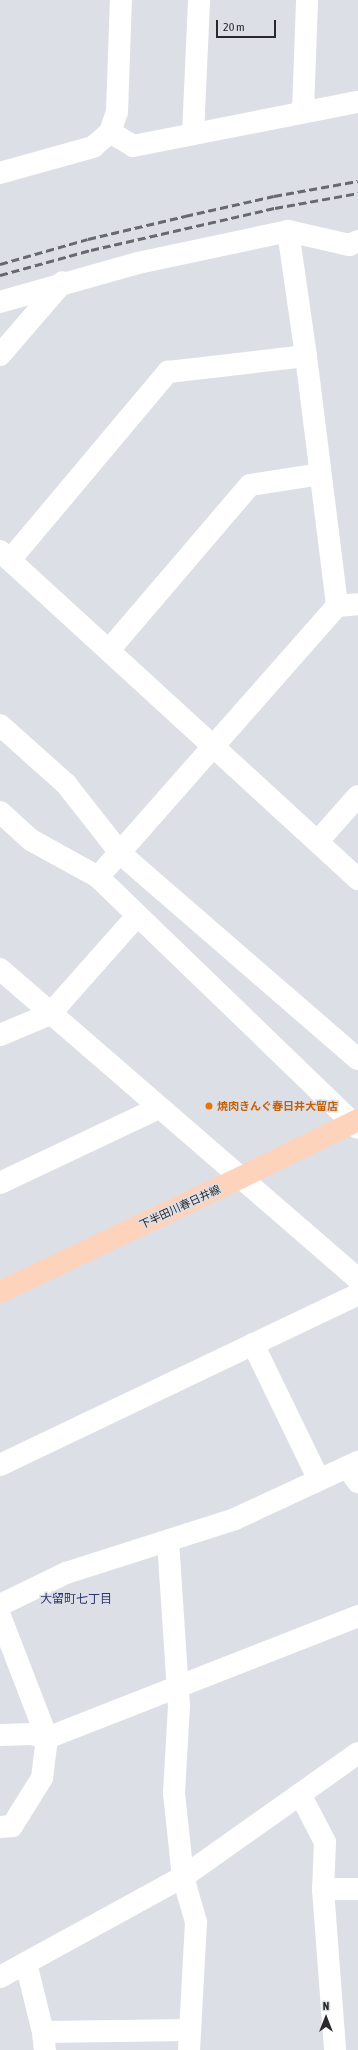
<!DOCTYPE html>
<meta charset="utf-8">
<style>
body{margin:0}
#map{position:relative;width:358px;height:2050px;overflow:hidden;background:#dddfe6;font-family:"Asap Condensed","Noto Sans JP",sans-serif}
div>[style]{position:absolute}
.minor>*{height:22px;margin:-11px;padding:0 11px;transform-origin:11px;border-radius:11px;background:#fff}
.major>*{height:22px;margin:-11px;padding:0 11px;transform-origin:11px;border-radius:11px;background:#fed3bc}
.rail>*{height:3px;margin-top:-1.5px;transform-origin:0;background:repeating-linear-gradient(90deg,#68696e 0 8px,transparent 0 12px)}
.dots>*{width:11px;height:11px;translate:-50% -50%;box-sizing:border-box;border:2px solid #dddfe6;border-radius:50%}
span{translate:-50% -50%;white-space:nowrap;text-align:center;line-height:1.15;-webkit-text-stroke:3px #dddfe6;paint-order:stroke}
.food-label{font-size:11px;color:#c56008;font-weight:700}
.left{translate:0 -50%;text-align:left}
.street-label{font-size:11px;color:#29292c}
.neighbourhood-label{font-size:12px;color:#2a346e}
.north{position:absolute;left:306px;top:1998px;width:40px;height:40px;-webkit-text-stroke:3px #dddfe6;paint-order:stroke;rotate:0deg;font-size:11px;font-weight:700;line-height:16px;text-align:center;color:#29292c}
.north::after{content:'';display:block;margin:auto;width:14px;height:18px;background:#29292c;clip-path:polygon(50% 0,100% 100%,50% 72%,0 100%)}
.scale{position:absolute;left:216px;top:20px;width:60px;height:18px;box-sizing:border-box;border:2px solid #29292c;border-top:0;padding-left:5px;font-size:12px;line-height:14px;white-space:nowrap;color:#29292c;-webkit-text-stroke:3px #dddfe6;paint-order:stroke}
</style>
<div id="map">
<div class="minor">
<i style="left:303px;top:111px;width:111px;rotate:-87.9deg"></i>
<i style="left:110px;top:132px;width:27px;rotate:31deg"></i>
<i style="left:133px;top:146px;width:229px;rotate:-11.1deg"></i>
<i style="left:193px;top:134px;width:134px;rotate:-87.4deg"></i>
<i style="left:0;top:173px;width:97px;rotate:-15.6deg"></i>
<i style="left:93px;top:147px;width:23px;rotate:-41deg"></i>
<i style="left:110px;top:132px;width:21px;rotate:-71deg"></i>
<i style="left:117px;top:112px;width:112px;rotate:-88deg"></i>
<i style="left:288px;top:231px;width:126px;rotate:81.8deg"></i>
<i style="left:306px;top:356px;width:252px;rotate:82.9deg"></i>
<i style="left:0;top:302px;width:143px;rotate:-15.8deg"></i>
<i style="left:138px;top:263px;width:153px;rotate:-12deg"></i>
<i style="left:288px;top:231px;width:63px;rotate:12.9deg"></i>
<i style="left:349px;top:245px;width:10px;rotate:-24deg"></i>
<i style="left:0;top:355px;width:96px;rotate:-49.2deg"></i>
<i style="left:0;top:551px;width:486px;rotate:42.5deg"></i>
<i style="left:10px;top:560px;width:246px;rotate:-50deg"></i>
<i style="left:168px;top:372px;width:139px;rotate:-6.6deg"></i>
<i style="left:109px;top:650px;width:217px;rotate:-49.5deg"></i>
<i style="left:250px;top:485px;width:71px;rotate:-8.9deg"></i>
<i style="left:0;top:725px;width:89px;rotate:41.8deg"></i>
<i style="left:66px;top:784px;width:89px;rotate:51.8deg"></i>
<i style="left:121px;top:854px;width:313px;rotate:40.9deg"></i>
<i style="left:0;top:812px;width:42px;rotate:42.1deg"></i>
<i style="left:31px;top:840px;width:77px;rotate:28.9deg"></i>
<i style="left:98px;top:877px;width:361px;rotate:44deg"></i>
<i style="left:318px;top:841px;width:60px;rotate:-48.4deg"></i>
<i style="left:98px;top:877px;width:361px;rotate:-48.6deg"></i>
<i style="left:337px;top:606px;width:21px;rotate:-5deg"></i>
<i style="left:0;top:969px;width:474px;rotate:40.9deg"></i>
<i style="left:0;top:1035px;width:54px;rotate:-22.8deg"></i>
<i style="left:50px;top:1014px;width:130px;rotate:-48.4deg"></i>
<i style="left:0;top:1183px;width:176px;rotate:-25.3deg"></i>
<i style="left:253px;top:1344px;width:151px;rotate:64.1deg"></i>
<i style="left:0;top:1465px;width:397px;rotate:-25.5deg"></i>
<i style="left:347px;top:1467px;width:19px;rotate:54deg"></i>
<i style="left:168px;top:1541px;width:165px;rotate:86.2deg"></i>
<i style="left:179px;top:1706px;width:87px;rotate:93.3deg"></i>
<i style="left:174px;top:1793px;width:84px;rotate:83.9deg"></i>
<i style="left:183px;top:1877px;width:47px;rotate:73.9deg"></i>
<i style="left:196px;top:1922px;width:128px;rotate:93.1deg"></i>
<i style="left:0;top:1605px;width:73px;rotate:-25.9deg"></i>
<i style="left:66px;top:1573px;width:177px;rotate:-17.7deg"></i>
<i style="left:235px;top:1519px;width:136px;rotate:-24.9deg"></i>
<i style="left:0;top:1616px;width:131px;rotate:68.9deg"></i>
<i style="left:47px;top:1738px;width:40px;rotate:97.1deg"></i>
<i style="left:42px;top:1778px;width:57px;rotate:122deg"></i>
<i style="left:12px;top:1826px;width:12px;rotate:175deg"></i>
<i style="left:0;top:1735px;width:32px;rotate:-2deg"></i>
<i style="left:32px;top:1734px;width:16px;rotate:15deg"></i>
<i style="left:47px;top:1738px;width:334px;rotate:-21.4deg"></i>
<i style="left:300px;top:1794px;width:54px;rotate:62.5deg"></i>
<i style="left:325px;top:1842px;width:47px;rotate:92.4deg"></i>
<i style="left:323px;top:1889px;width:161px;rotate:85.7deg"></i>
<i style="left:323px;top:1889px;width:35px"></i>
<i style="left:26px;top:1963px;width:71px;rotate:76.2deg"></i>
<i style="left:43px;top:2032px;width:18px;rotate:84deg"></i>
<i style="left:0;top:1977px;width:209px;rotate:-28.7deg"></i>
<i style="left:183px;top:1877px;width:214px;rotate:-35.3deg"></i>
<i style="left:43px;top:2032px;width:147px;rotate:-0.8deg"></i>
</div>
<div class="major">
<i style="left:0;top:1292px;width:268px;rotate:-25.4deg"></i>
<i style="left:242px;top:1177px;width:129px;rotate:-26.2deg"></i>
</div>
<div class="rail">
<i style="left:0;top:264px;width:91px;rotate:-15.9deg"></i>
<i style="left:88px;top:239px;width:100px;rotate:-13.3deg"></i>
<i style="left:185px;top:216px;width:91px;rotate:-12.7deg"></i>
<i style="left:274px;top:196px;width:85px;rotate:-10.1deg"></i>
<i style="left:0;top:275px;width:94px;rotate:-15.4deg"></i>
<i style="left:91px;top:250px;width:189px;rotate:-12.9deg"></i>
<i style="left:275px;top:208px;width:84px;rotate:-10.2deg"></i>
</div>
<div class="dots">
<i style="left:209px;top:1106px;background:#e8710a"></i>
</div>
<div class="food-label">
<span class="left" style="left:217px;top:1106px">焼肉きんぐ春日井大留店</span>
</div>
<div class="street-label">
<span style="left:180px;top:1207px;rotate:-25deg">下半田川春日井線</span>
</div>
<div class="neighbourhood-label">
<span style="left:76px;top:1600px">大留町七丁目</span>
</div>
<div class="north">N</div>
<div class="scale">20 m</div>
</div>
